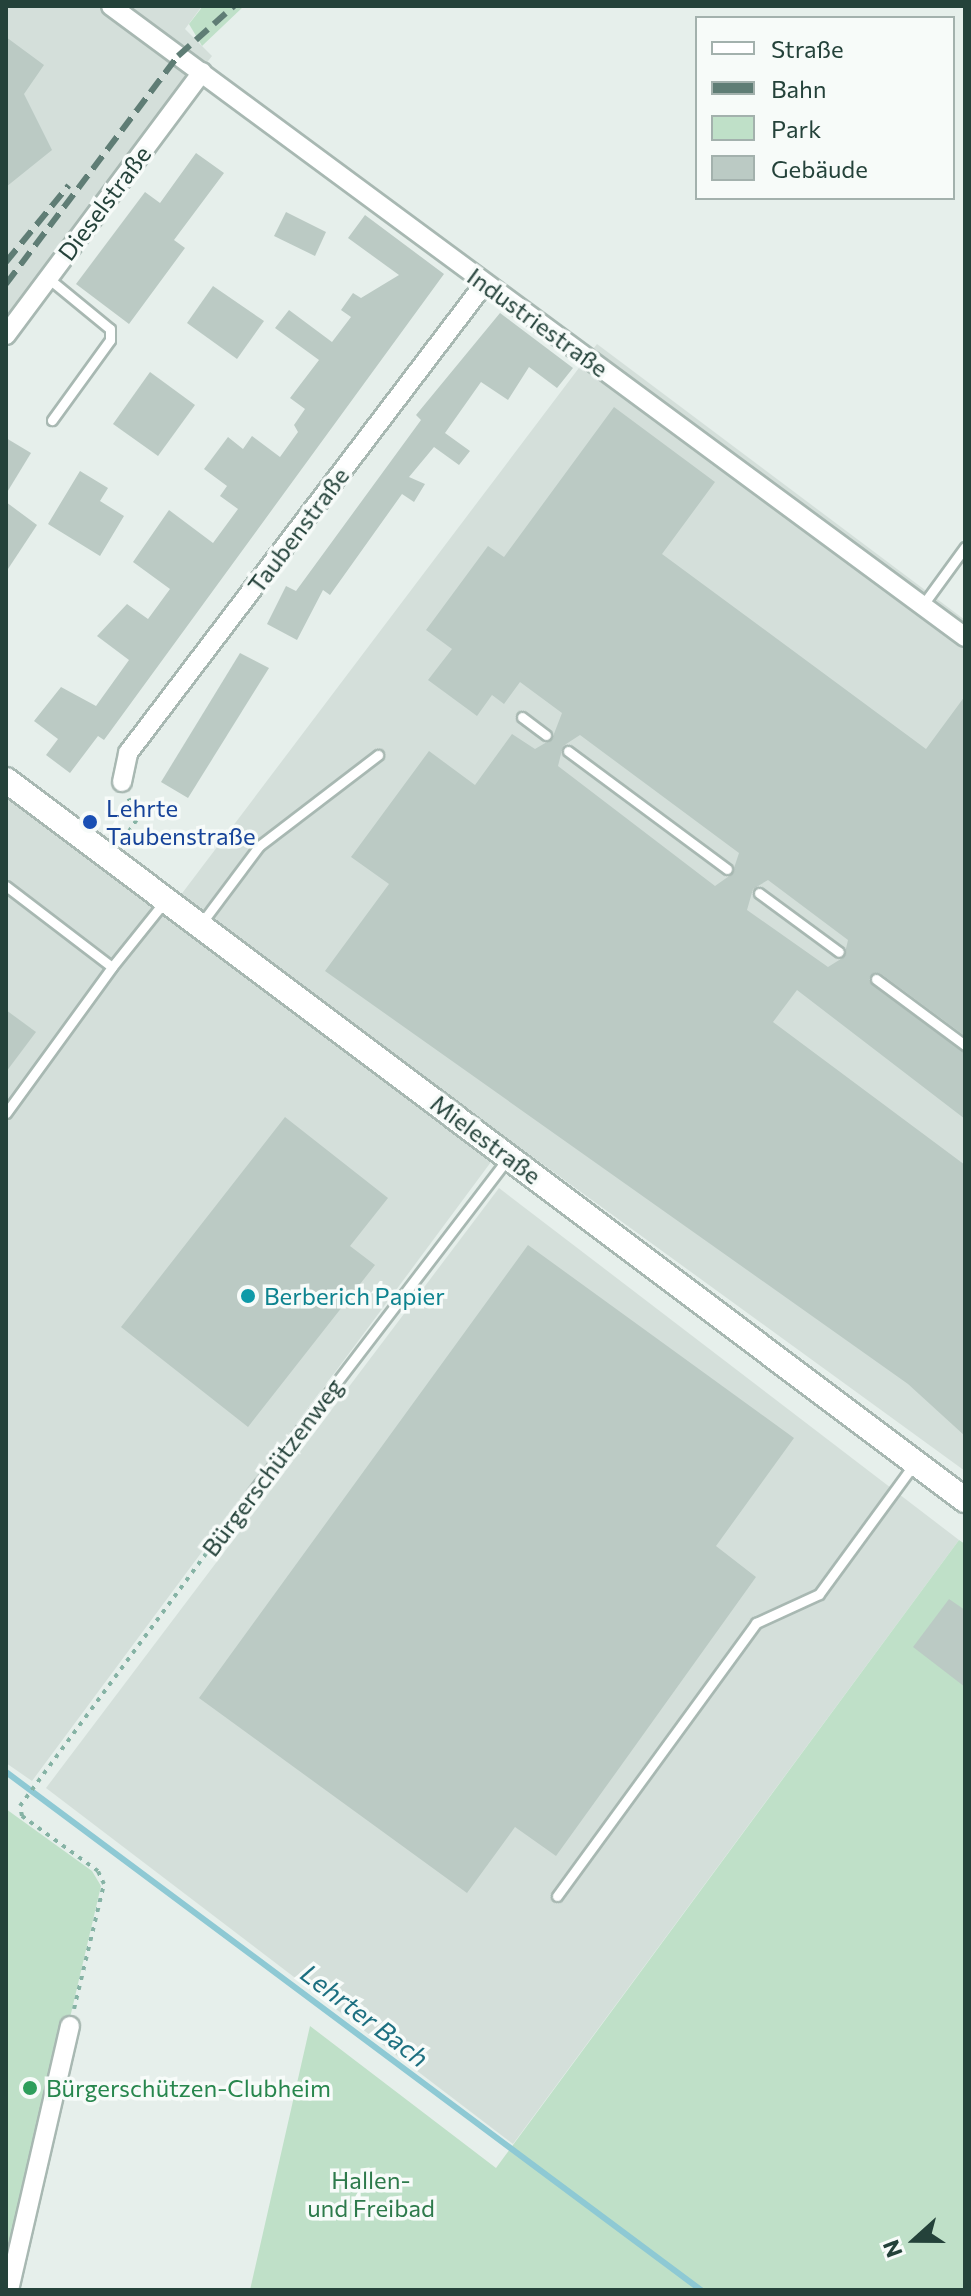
<!DOCTYPE html>
<meta charset="utf-8">
<style>
body{margin:0}
#map{position:relative;width:971px;height:2296px;overflow:hidden;background:#e6efeb;font-family:Commissioner,sans-serif}
div>[style]{position:absolute}
.built>*{inset:0;background:#d4dfda}
.green>*{inset:0;background:#bfe0c8}
.stream>*{height:6px;margin:-3px;padding:0 3px;transform-origin:3px;border-radius:3px;background:#8ec9d4}
.building>*{inset:0;background:#bbcac4}
.path>*{height:4px;margin-top:-2px;transform-origin:0;background:repeating-linear-gradient(90deg,#86b3a5 0 4px,transparent 0 10px)}
.roads{filter:drop-shadow(2px 0 #a8b8b2) drop-shadow(-2px 0 #a8b8b2) drop-shadow(0 2px #a8b8b2) drop-shadow(0 -2px #a8b8b2)}
.lane>*{height:9px;margin:-4.5px;padding:0 4.5px;transform-origin:4.5px;border-radius:4.5px;background:#fff}
.street>*{height:18px;margin:-9px;padding:0 9px;transform-origin:9px;border-radius:9px;background:#fff}
.secondary>*{height:24px;margin:-12px;padding:0 12px;transform-origin:12px;border-radius:12px;background:#fff}
.rail>*{height:6px;margin-top:-3px;transform-origin:0;background:repeating-linear-gradient(90deg,#5f7d75 0 16px,transparent 0 24px)}
.dots>*{width:22px;height:22px;translate:-50% -50%;box-sizing:border-box;border:4px solid #f7fbf9;border-radius:50%}
span{translate:-50% -50%;white-space:nowrap;text-align:center;line-height:1.15;-webkit-text-stroke:7px #f7fbf9;paint-order:stroke}
.street-label{font-size:24px;color:#24423a}
.transit-label{font-size:24px;color:#164399}
.left{translate:0 -50%;text-align:left}
.culture-label{font-size:24px;color:#0d838f}
.leisure-label{font-size:24px;color:#27864d}
.park-label{font-size:24px;color:#2d7a4b}
.water-label{font-size:26px;color:#1c6f80;font-style:italic}
.frame{position:absolute;inset:0;border:8px solid #24423a;pointer-events:none}
.legend{position:absolute;left:695px;top:16px;width:260px;height:184px;box-sizing:border-box;background:#f7fbf9;border:2px solid #a3b1ad;margin:0;padding:10px 14px;list-style:none;font-size:24px;color:#24423a}
.legend li{display:flex;align-items:center;gap:16px;height:40px}
.legend b{width:40px;border:2px solid #a3b1ad}
.north{position:absolute;left:875px;top:2200px;width:80px;height:80px;-webkit-text-stroke:6px #f7fbf9;paint-order:stroke;rotate:249deg;font-size:22px;font-weight:700;line-height:32px;text-align:center;color:#24423a}
.north::after{content:'';display:block;margin:auto;width:28px;height:36px;background:#24423a;clip-path:polygon(50% 0,100% 100%,50% 72%,0 100%)}
</style>
<div id="map">
<div class="built">
<i style="clip-path:polygon(6px 6px,202px 6px,185px 29px,212px 56px,6px 324px)"></i>
<i style="clip-path:polygon(597px 344px,965px 620px,965px 1471px,508px 1139px,32px 1781px,6px 1763px,6px 770px,177px 900px)"></i>
<i style="clip-path:polygon(499px 1188px,959px 1540px,513px 2144px,46px 1788px)"></i>
</div>
<div class="green">
<i style="clip-path:polygon(203px 6px,244px 6px,202px 46px,189px 24px)"></i>
<i style="clip-path:polygon(959px 1540px,965px 1544px,965px 2290px,250px 2290px,310px 2026px,496px 2168px)"></i>
<i style="clip-path:polygon(6px 1809px,92px 1871px,101px 1886px,6px 2290px)"></i>
</div>
<div class="stream">
<i style="left:6px;top:1772px;width:867px;rotate:36.7deg"></i>
</div>
<div class="building">
<i style="clip-path:polygon(6px 37px,44px 65px,24px 94px,52px 150px,6px 187px)"></i>
<i style="clip-path:polygon(196px 153px,224px 173px,174px 240px,185px 248px,129px 324px,76px 284px,145px 192px,160px 203px)"></i>
<i style="clip-path:polygon(286px 212px,326px 232px,315px 256px,274px 236px)"></i>
<i style="clip-path:polygon(365px 215px,444px 274px,104px 740px,98px 736px,70px 773px,46px 755px,58px 739px,34px 721px,61px 687px,96px 706px,129px 660px,97px 636px,127px 604px,148px 619px,170px 589px,133px 562px,169px 510px,213px 543px,238px 509px,220px 496px,227px 486px,204px 469px,228px 437px,243px 449px,252px 436px,280px 457px,298px 432px,294px 425px,305px 409px,290px 398px,319px 360px,275px 328px,289px 310px,332px 342px,351px 317px,341px 310px,353px 293px,361px 298px,399px 275px,348px 238px)"></i>
<i style="clip-path:polygon(213px 286px,264px 321px,237px 359px,187px 323px)"></i>
<i style="clip-path:polygon(500px 313px,573px 368px,557px 388px,529px 367px,508px 400px,481px 382px,445px 433px,470px 451px,459px 465px,434px 447px,409px 477px,425px 484px,414px 502px,402px 494px,330px 595px,323px 590px,297px 640px,267px 624px,286px 586px,296px 591px,421px 420px,416px 415px)"></i>
<i style="clip-path:polygon(150px 372px,195px 405px,158px 456px,113px 424px)"></i>
<i style="clip-path:polygon(evenodd,614px 407px,715px 482px,662px 554px,926px 749px,965px 696px,965px 1036px,880px 973px,869px 979px,965px 1052px,965px 1119px,797px 990px,773px 1022px,965px 1165px,965px 1436px,908px 1384px,325px 971px,389px 884px,351px 857px,429px 751px,475px 785px,512px 734px,535px 749px,552px 739px,562px 713px,520px 682px,504px 704px,492px 695px,477px 716px,428px 680px,452px 649px,426px 630px,488px 546px,504px 557px,614px 407px,580px 735px,739px 853px,732px 874px,715px 886px,558px 766px,563px 746px,580px 735px,614px 407px,768px 880px,848px 940px,844px 957px,828px 967px,747px 910px,753px 889px,768px 880px)"></i>
<i style="clip-path:polygon(6px 438px,31px 453px,6px 494px)"></i>
<i style="clip-path:polygon(80px 471px,108px 488px,100px 501px,124px 516px,100px 556px,48px 524px)"></i>
<i style="clip-path:polygon(6px 502px,37px 525px,6px 572px)"></i>
<i style="clip-path:polygon(240px 653px,269px 668px,188px 798px,161px 782px)"></i>
<i style="clip-path:polygon(6px 1010px,36px 1032px,6px 1072px)"></i>
<i style="clip-path:polygon(285px 1117px,388px 1198px,350px 1246px,375px 1265px,248px 1427px,121px 1327px)"></i>
<i style="clip-path:polygon(528px 1245px,794px 1438px,716px 1546px,756px 1577px,615px 1774px,556px 1856px,515px 1827px,467px 1893px,199px 1698px)"></i>
<i style="clip-path:polygon(949px 1599px,965px 1610px,965px 1687px,913px 1647px)"></i>
</div>
<div class="path">
<i style="left:123px;top:840px;width:25px;rotate:-56deg"></i>
<i style="left:137px;top:819px;width:22px;rotate:-112deg"></i>
<i style="left:74px;top:2009px;width:129px;rotate:-76.5deg"></i>
<i style="left:104px;top:1884px;width:14px;rotate:-115deg"></i>
<i style="left:98px;top:1871px;width:94px;rotate:-144.1deg"></i>
<i style="left:22px;top:1816px;width:10px;rotate:-101deg"></i>
<i style="left:20px;top:1806px;width:375px;rotate:-53.6deg"></i>
</div>
<div class="roads">
<div class="lane">
<i style="left:48px;top:278px;width:80px;rotate:39.4deg"></i>
<i style="left:110px;top:329px;width:11px;rotate:90deg"></i>
<i style="left:110px;top:340px;width:99px;rotate:125.9deg"></i>
<i style="left:922px;top:606px;width:73px;rotate:-53.9deg"></i>
<i style="left:522px;top:717px;width:30px;rotate:37deg"></i>
<i style="left:568px;top:751px;width:198px;rotate:36.6deg"></i>
<i style="left:6px;top:886px;width:133px;rotate:37.4deg"></i>
<i style="left:112px;top:967px;width:83px;rotate:-51.3deg"></i>
<i style="left:759px;top:893px;width:99px;rotate:36.4deg"></i>
<i style="left:200px;top:925px;width:99px;rotate:-53.2deg"></i>
<i style="left:259px;top:846px;width:150px;rotate:-37.4deg"></i>
<i style="left:876px;top:979px;width:111px;rotate:36.6deg"></i>
<i style="left:6px;top:1113px;width:180px;rotate:-54deg"></i>
<i style="left:252px;top:1493px;width:420px;rotate:-52.6deg"></i>
<i style="left:557px;top:1896px;width:338px;rotate:-53.9deg"></i>
<i style="left:756px;top:1623px;width:69px;rotate:-24.7deg"></i>
<i style="left:819px;top:1594px;width:162px;rotate:-53.8deg"></i>
</div>
<div class="street">
<i style="left:111px;top:6px;width:1062px;rotate:36.46deg"></i>
<i style="left:6px;top:335px;width:328px;rotate:-53.3deg"></i>
<i style="left:122px;top:782px;width:30px;rotate:-78deg"></i>
<i style="left:128px;top:753px;width:590px;rotate:-52.78deg"></i>
<i style="left:9px;top:2290px;width:271px;rotate:-77deg"></i>
</div>
<div class="secondary">
<i style="left:6px;top:780px;width:1199px;rotate:36.9deg"></i>
</div>
</div>
<div class="rail">
<i style="left:6px;top:262px;width:99px;rotate:-50.7deg"></i>
<i style="left:6px;top:284px;width:286px;rotate:-53deg"></i>
<i style="left:178px;top:56px;width:75px;rotate:-41.8deg"></i>
</div>
<div class="dots">
<i style="left:90px;top:822px;background:#1a4fb4"></i>
<i style="left:248px;top:1296px;background:#0f9aa8"></i>
<i style="left:30px;top:2088px;background:#2e9e5b"></i>
</div>
<div class="street-label">
<span style="left:104px;top:203px;rotate:-53deg">Dieselstraße</span>
<span style="left:538px;top:322px;rotate:36deg">Industriestraße</span>
<span style="left:298px;top:530px;rotate:-53deg">Taubenstraße</span>
<span style="left:486px;top:1139px;rotate:37deg">Mielestraße</span>
<span style="left:272px;top:1467px;rotate:-53deg">Bürgerschützenweg</span>
</div>
<div class="transit-label">
<span class="left" style="left:106px;top:822px">Lehrte<br>Taubenstraße</span>
</div>
<div class="culture-label">
<span class="left" style="left:264px;top:1296px">Berberich Papier</span>
</div>
<div class="leisure-label">
<span class="left" style="left:46px;top:2088px">Bürgerschützen-Clubheim</span>
</div>
<div class="park-label">
<span style="left:371px;top:2194px">Hallen-<br>und Freibad</span>
</div>
<div class="water-label">
<span style="left:365px;top:2015px;rotate:37deg">Lehrter Bach</span>
</div>
<div class="frame"></div>
<ul class="legend">
<li><b style="height:10px;background:#fff"></b>Straße</li>
<li><b style="height:10px;background:#5f7d75"></b>Bahn</li>
<li><b style="height:22px;background:#bfe0c8"></b>Park</li>
<li><b style="height:22px;background:#bbcac4"></b>Gebäude</li>
</ul>
<div class="north">N</div>
</div>
